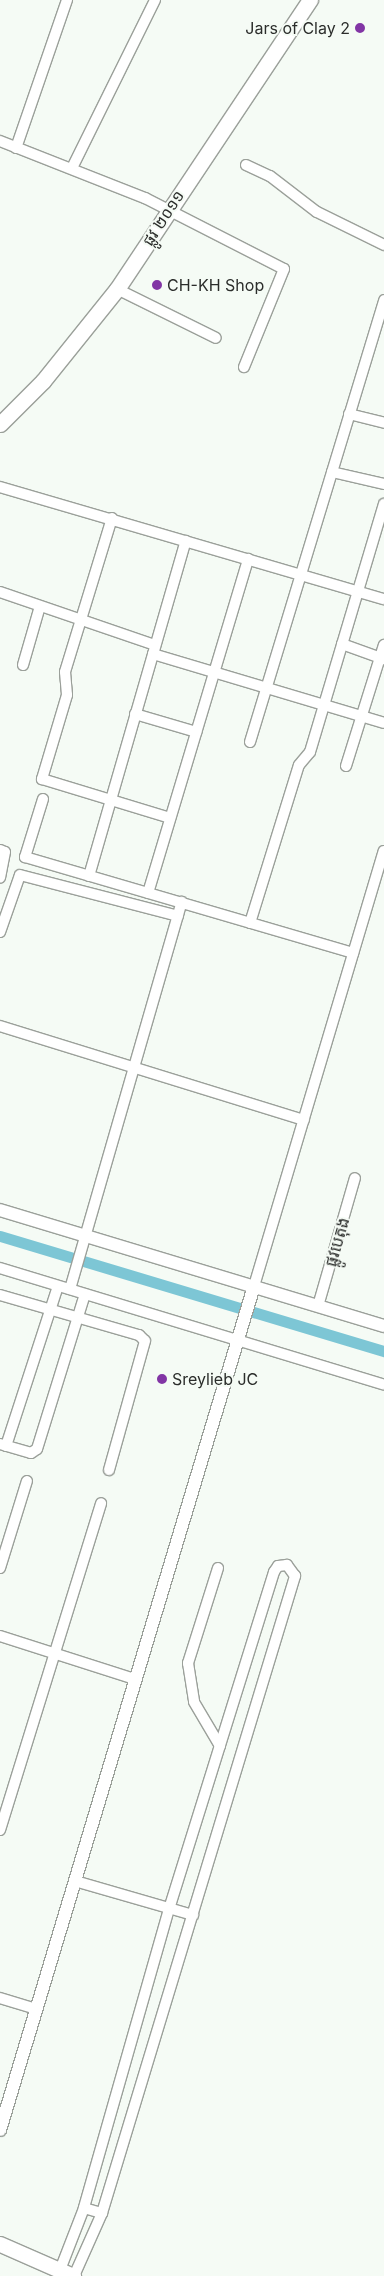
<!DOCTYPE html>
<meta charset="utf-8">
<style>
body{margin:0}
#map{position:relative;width:384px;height:2276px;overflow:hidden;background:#f5fbf5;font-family:Inter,"Noto Sans Khmer",sans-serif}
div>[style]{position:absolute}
.canal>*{height:11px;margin:-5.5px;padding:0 5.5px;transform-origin:5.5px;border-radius:5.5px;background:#7dc6d5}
.roads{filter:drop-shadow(1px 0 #9ba09a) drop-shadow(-1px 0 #9ba09a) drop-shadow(0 1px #9ba09a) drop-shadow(0 -1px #9ba09a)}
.minor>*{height:10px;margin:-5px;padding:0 5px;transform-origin:5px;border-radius:5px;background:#fff}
.tertiary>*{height:12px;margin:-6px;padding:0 6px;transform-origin:6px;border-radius:6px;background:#fff}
.secondary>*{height:15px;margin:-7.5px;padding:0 7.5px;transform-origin:7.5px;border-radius:7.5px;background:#fff}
.dots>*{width:14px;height:14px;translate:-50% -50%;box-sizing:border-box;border:2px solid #f5fbf5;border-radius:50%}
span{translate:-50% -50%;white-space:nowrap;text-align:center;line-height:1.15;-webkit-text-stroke:4px #f5fbf5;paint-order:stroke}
.poi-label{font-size:16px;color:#2b2d2b}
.right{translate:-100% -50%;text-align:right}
.left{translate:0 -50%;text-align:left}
.street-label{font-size:16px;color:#2b2d2b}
</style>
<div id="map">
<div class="canal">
<i style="left:0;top:1236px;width:401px;rotate:16.7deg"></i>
</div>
<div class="roads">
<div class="minor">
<i style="left:0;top:141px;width:156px;rotate:21.5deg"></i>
<i style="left:145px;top:198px;width:156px;rotate:27.1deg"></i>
<i style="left:284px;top:269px;width:106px;rotate:112.2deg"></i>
<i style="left:16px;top:148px;width:157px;rotate:-71deg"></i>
<i style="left:246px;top:165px;width:26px;rotate:25deg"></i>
<i style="left:270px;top:176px;width:59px;rotate:37.5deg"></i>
<i style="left:317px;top:212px;width:75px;rotate:26.2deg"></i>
<i style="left:73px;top:166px;width:185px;rotate:-63.7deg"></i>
<i style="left:117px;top:289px;width:110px;rotate:26.3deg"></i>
<i style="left:349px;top:414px;width:36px;rotate:14deg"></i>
<i style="left:332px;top:472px;width:53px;rotate:13deg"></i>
<i style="left:0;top:487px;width:400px;rotate:16.3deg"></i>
<i style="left:112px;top:518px;width:161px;rotate:107deg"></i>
<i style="left:65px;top:672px;width:23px;rotate:85deg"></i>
<i style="left:67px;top:695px;width:88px;rotate:106.6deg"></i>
<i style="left:42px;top:779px;width:134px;rotate:16.9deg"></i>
<i style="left:0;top:592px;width:164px;rotate:18.9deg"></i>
<i style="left:342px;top:644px;width:45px;rotate:19.7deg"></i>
<i style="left:153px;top:654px;width:241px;rotate:16.6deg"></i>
<i style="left:23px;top:665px;width:61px;rotate:-73.9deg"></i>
<i style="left:135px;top:714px;width:64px;rotate:16.4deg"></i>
<i style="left:250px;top:742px;width:462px;rotate:-73.1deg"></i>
<i style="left:346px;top:766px;width:127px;rotate:-72.6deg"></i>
<i style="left:43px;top:799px;width:61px;rotate:107.2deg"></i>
<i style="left:25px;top:857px;width:342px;rotate:16.3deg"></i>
<i style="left:0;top:850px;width:5px;rotate:22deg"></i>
<i style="left:5px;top:852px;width:26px;rotate:101deg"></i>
<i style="left:89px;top:876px;width:349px;rotate:-73.9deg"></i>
<i style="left:148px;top:893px;width:349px;rotate:-73.3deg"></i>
<i style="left:250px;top:923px;width:165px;rotate:-72.8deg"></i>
<i style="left:299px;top:765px;width:17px;rotate:-50deg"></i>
<i style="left:310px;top:752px;width:259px;rotate:-73.4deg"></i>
<i style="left:0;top:932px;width:60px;rotate:-70.7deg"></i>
<i style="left:20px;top:875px;width:163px;rotate:14.5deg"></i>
<i style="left:0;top:1026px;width:318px;rotate:17.2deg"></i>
<i style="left:0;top:1268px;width:401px;rotate:16.9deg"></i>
<i style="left:254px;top:1286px;width:454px;rotate:-73.4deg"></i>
<i style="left:70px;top:1289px;width:403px;rotate:-73.9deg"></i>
<i style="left:0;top:1295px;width:145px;rotate:16.1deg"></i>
<i style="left:139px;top:1335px;width:8px;rotate:45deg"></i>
<i style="left:145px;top:1341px;width:134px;rotate:105.6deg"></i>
<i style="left:318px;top:1306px;width:133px;rotate:-73.9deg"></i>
<i style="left:0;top:1444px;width:32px;rotate:16deg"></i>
<i style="left:31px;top:1453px;width:7px;rotate:-34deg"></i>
<i style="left:37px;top:1449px;width:162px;rotate:-72.8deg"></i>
<i style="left:6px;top:1446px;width:168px;rotate:-72deg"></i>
<i style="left:0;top:1568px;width:91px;rotate:-72.8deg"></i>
<i style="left:218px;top:1568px;width:100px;rotate:107.5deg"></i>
<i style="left:188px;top:1663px;width:39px;rotate:81deg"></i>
<i style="left:194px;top:1702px;width:51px;rotate:59.4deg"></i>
<i style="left:0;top:1636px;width:142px;rotate:17.7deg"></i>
<i style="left:0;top:1830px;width:342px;rotate:-72.8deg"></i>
<i style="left:75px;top:1881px;width:123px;rotate:16.1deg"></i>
<i style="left:0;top:1998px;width:38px;rotate:17deg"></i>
<i style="left:60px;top:2270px;width:66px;rotate:-68.8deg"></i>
<i style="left:74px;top:2276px;width:69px;rotate:-66deg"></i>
<i style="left:102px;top:2213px;width:666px;rotate:-73.14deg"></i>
<i style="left:295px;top:1576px;width:14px;rotate:-126deg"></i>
<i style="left:287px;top:1565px;width:9px;rotate:174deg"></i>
<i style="left:278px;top:1566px;width:7px;rotate:124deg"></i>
<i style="left:274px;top:1572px;width:353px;rotate:107.3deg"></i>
<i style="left:169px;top:1909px;width:311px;rotate:105.9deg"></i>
<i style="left:84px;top:2208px;width:19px;rotate:16deg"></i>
</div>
<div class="tertiary">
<i style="left:0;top:1210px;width:401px;rotate:16.8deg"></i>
<i style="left:0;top:2130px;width:881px;rotate:-73.25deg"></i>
</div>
<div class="secondary">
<i style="left:0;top:424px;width:61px;rotate:-45deg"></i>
<i style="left:43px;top:381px;width:118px;rotate:-51.2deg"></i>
<i style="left:117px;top:289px;width:348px;rotate:-56.3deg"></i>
<i style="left:0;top:2244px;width:80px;rotate:23.7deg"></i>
</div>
</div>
<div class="dots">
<i style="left:360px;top:28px;background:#8235a5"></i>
<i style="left:157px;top:285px;background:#8235a5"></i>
<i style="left:162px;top:1379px;background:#8235a5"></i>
</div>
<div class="poi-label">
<span class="right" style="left:350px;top:28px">Jars of Clay 2</span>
<span class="left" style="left:167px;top:285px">CH-KH Shop</span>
<span class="left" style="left:172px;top:1379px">Sreylieb JC</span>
</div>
<div class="street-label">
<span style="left:163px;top:218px;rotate:-57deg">ផ្លូវ ២០១១</span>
<span style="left:337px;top:1242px;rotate:-74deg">ផ្លូវបេតុង</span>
</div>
</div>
